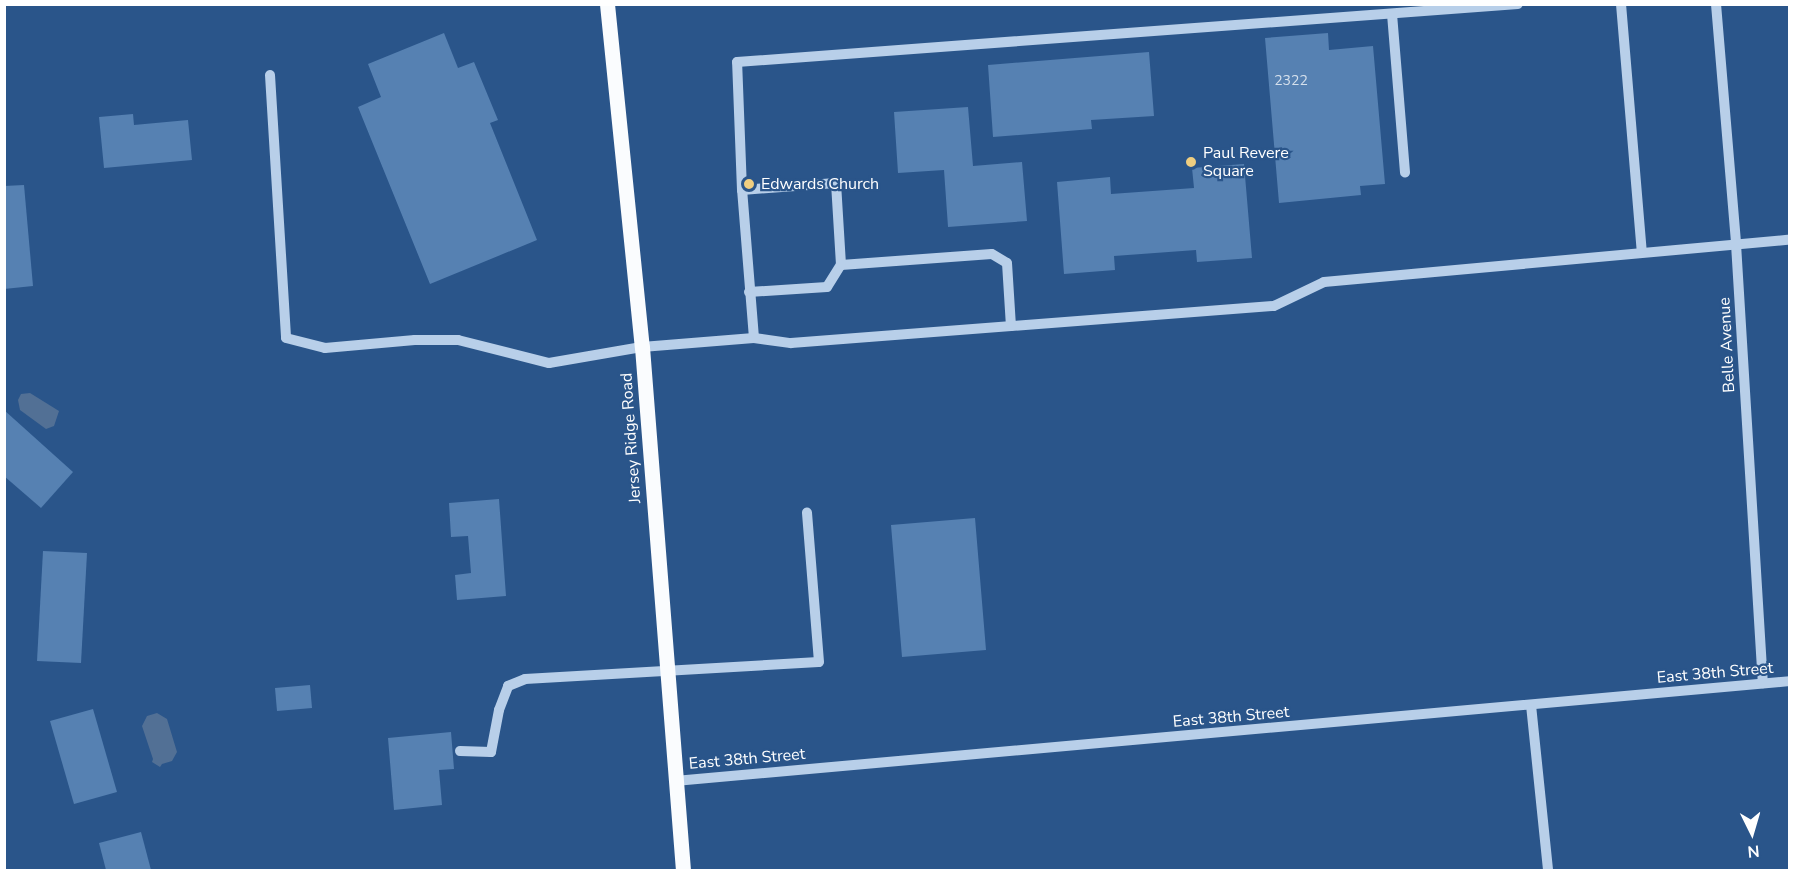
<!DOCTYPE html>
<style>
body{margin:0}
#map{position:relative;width:1794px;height:875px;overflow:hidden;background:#2a558a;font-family:"Nunito Sans",sans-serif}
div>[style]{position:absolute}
.water>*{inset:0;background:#527095}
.building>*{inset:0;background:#5681b2}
.minor>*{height:10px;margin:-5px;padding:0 5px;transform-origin:5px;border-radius:5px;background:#b8cfe9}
.major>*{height:15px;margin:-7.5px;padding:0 7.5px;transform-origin:7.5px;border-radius:7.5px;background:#fafcfe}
.dots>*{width:16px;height:16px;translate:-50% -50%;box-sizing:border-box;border:3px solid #2a558a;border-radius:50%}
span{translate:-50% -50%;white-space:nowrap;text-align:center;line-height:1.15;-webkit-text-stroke:4.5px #2a558a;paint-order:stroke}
.number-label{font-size:14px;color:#d5e0ec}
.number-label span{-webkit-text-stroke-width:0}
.poi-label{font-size:16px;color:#fff}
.left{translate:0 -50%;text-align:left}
.street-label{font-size:16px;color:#fff}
.frame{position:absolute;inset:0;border:6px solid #fff;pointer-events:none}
.north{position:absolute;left:1722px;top:803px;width:60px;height:60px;-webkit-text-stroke:4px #2a558a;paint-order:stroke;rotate:175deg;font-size:16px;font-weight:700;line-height:24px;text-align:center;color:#fff}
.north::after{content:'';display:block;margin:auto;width:21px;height:27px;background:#fff;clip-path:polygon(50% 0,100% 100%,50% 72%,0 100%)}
</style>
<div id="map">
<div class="water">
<i style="clip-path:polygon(30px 393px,59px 411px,54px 426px,46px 429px,20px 410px,18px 400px,21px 394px)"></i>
<i style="clip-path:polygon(157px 713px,167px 719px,177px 752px,172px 761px,162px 764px,160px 767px,152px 762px,153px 759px,142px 726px,147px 716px)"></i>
</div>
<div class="building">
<i style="clip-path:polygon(444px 33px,458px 68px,474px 62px,498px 120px,490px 123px,537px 240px,430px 284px,358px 107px,381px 97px,368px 64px)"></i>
<i style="clip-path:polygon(1328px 33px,1329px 50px,1373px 46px,1385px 184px,1360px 186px,1361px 195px,1279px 203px,1265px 38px)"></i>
<i style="clip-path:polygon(1149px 52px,1154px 116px,1091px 120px,1092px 129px,993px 137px,988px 65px)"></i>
<i style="clip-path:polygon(968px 107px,973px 166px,1022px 162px,1027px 221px,948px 227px,944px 170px,898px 173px,894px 112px)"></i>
<i style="clip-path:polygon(133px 114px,134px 125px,188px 120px,192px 160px,104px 168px,99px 117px)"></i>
<i style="clip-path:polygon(1244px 164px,1252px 258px,1197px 262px,1196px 250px,1114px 256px,1115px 270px,1064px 274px,1057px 182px,1110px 177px,1111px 194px,1194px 188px,1192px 168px)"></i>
<i style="clip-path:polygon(24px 185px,33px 286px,4px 289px,4px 186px)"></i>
<i style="clip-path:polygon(4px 410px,73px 472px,41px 508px,4px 476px)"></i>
<i style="clip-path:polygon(499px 499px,506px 596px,457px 600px,455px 575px,471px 573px,468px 536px,451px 537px,449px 503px)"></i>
<i style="clip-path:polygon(975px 518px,986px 650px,902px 657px,891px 525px)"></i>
<i style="clip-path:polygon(43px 551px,87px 553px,81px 663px,37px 661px)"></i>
<i style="clip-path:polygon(310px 685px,312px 708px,277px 711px,275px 688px)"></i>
<i style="clip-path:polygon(93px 709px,117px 792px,74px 804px,50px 721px)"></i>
<i style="clip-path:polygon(451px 732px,454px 769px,439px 770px,442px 805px,394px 810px,388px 738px)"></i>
<i style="clip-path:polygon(141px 832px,151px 870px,106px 870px,99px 843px)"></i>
</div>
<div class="minor">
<i style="left:1621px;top:4px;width:249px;rotate:85.2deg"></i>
<i style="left:1716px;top:4px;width:241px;rotate:85.2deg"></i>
<i style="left:1736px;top:244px;width:440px;rotate:86.5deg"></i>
<i style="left:1392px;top:14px;width:159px;rotate:85.3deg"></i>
<i style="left:270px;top:75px;width:263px;rotate:86.5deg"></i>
<i style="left:286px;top:338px;width:40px;rotate:14.4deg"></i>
<i style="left:325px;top:348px;width:90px;rotate:-5.1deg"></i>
<i style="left:415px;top:340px;width:43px"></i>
<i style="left:458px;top:340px;width:94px;rotate:14.2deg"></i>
<i style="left:549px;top:363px;width:94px;rotate:-9.8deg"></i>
<i style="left:642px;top:347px;width:112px;rotate:-4.6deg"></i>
<i style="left:754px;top:338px;width:37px;rotate:8deg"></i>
<i style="left:791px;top:343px;width:484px;rotate:-4.4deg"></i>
<i style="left:1274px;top:306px;width:55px;rotate:-25.6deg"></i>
<i style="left:1324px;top:282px;width:468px;rotate:-5.2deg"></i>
<i style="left:742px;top:190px;width:94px;rotate:-4.3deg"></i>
<i style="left:836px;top:183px;width:82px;rotate:86.5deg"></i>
<i style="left:841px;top:265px;width:151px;rotate:-4.2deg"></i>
<i style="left:992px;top:254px;width:17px;rotate:31deg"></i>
<i style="left:1007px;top:263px;width:63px;rotate:86.4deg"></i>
<i style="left:749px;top:292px;width:78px;rotate:-3.7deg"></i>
<i style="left:827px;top:287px;width:26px;rotate:-58deg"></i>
<i style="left:754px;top:338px;width:148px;rotate:-94.6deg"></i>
<i style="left:742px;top:190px;width:128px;rotate:-92.2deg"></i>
<i style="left:737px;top:62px;width:783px;rotate:-4.25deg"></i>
<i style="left:1531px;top:705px;width:166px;rotate:84.1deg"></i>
<i style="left:460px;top:751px;width:31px;rotate:2deg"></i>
<i style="left:491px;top:752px;width:43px;rotate:-79.2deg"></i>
<i style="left:499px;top:710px;width:26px;rotate:-69deg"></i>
<i style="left:508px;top:686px;width:18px;rotate:-22deg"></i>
<i style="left:525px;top:679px;width:294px;rotate:-3.3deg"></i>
<i style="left:819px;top:662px;width:150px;rotate:-94.6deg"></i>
<i style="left:675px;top:781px;width:1119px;rotate:-5.12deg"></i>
</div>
<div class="major">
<i style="left:607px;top:4px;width:345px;rotate:84.2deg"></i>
<i style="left:642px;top:347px;width:525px;rotate:85.52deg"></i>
</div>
<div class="dots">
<i style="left:1191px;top:162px;background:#efce80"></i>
<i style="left:749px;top:184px;background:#efce80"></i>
</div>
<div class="number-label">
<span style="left:1291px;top:81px">2322</span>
</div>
<div class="poi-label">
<span class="left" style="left:1203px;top:162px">Paul Revere<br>Square</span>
<span class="left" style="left:761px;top:184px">Edwards Church</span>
</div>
<div class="street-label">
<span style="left:1727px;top:345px;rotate:-93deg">Belle Avenue</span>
<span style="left:631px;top:438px;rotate:-94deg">Jersey Ridge Road</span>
<span style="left:1715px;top:673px;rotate:-5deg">East 38th Street</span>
<span style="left:1231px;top:717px;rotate:-5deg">East 38th Street</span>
<span style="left:747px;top:759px;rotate:-5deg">East 38th Street</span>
</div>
<div class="frame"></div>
<div class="north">N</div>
</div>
